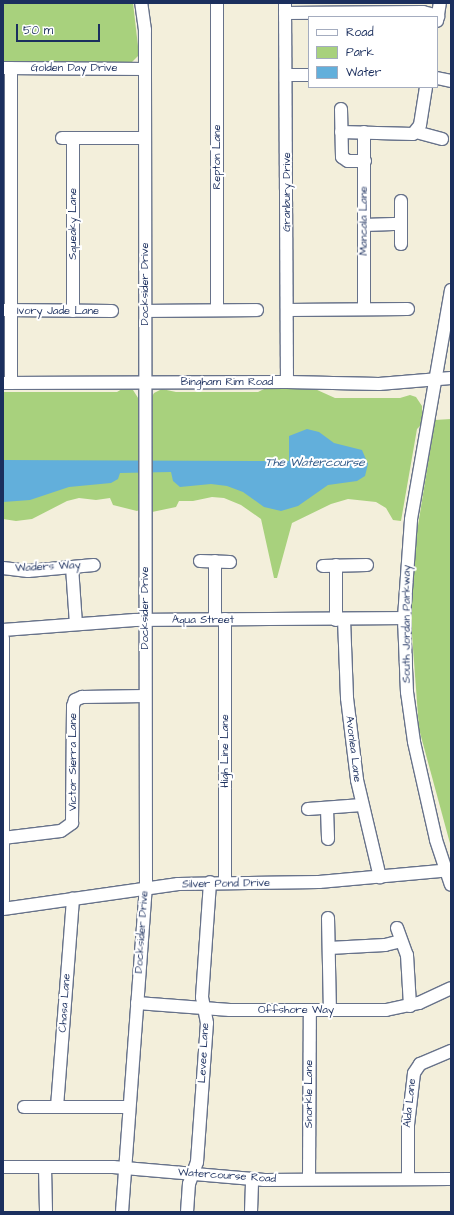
<!DOCTYPE html>
<style>
body{margin:0}
#map{position:relative;width:454px;height:1215px;overflow:hidden;background:#f3efdb;font-family:"Architects Daughter",sans-serif}
div>[style]{position:absolute}
.green>*{inset:0;background:#a8d17d}
.water>*{inset:0;background:#62afdb}
.roads{filter:drop-shadow(1px 0 #67728a) drop-shadow(-1px 0 #67728a) drop-shadow(0 1px #67728a) drop-shadow(0 -1px #67728a)}
.minor>*{height:12px;margin:-6px;padding:0 6px;transform-origin:6px;border-radius:6px;background:#fff}
span{translate:-50% -50%;white-space:nowrap;text-align:center;line-height:1.15;-webkit-text-stroke:4px #fff;paint-order:stroke}
.street-label{font-size:11px;color:#1b2f5e}
.water-label{font-size:12px;color:#345c8a;font-style:italic}
.frame{position:absolute;inset:0;border:4px solid #1b2f5e;pointer-events:none}
.legend{position:absolute;left:308px;top:16px;width:130px;height:72px;box-sizing:border-box;background:#fff;border:1px solid #a4acbf;margin:0;padding:5px 7px;list-style:none;font-size:12px;color:#1b2f5e}
.legend li{display:flex;align-items:center;gap:8px;height:20px}
.legend b{width:20px;border:1px solid #a4acbf}
.scale{position:absolute;left:16px;top:24px;width:84px;height:18px;box-sizing:border-box;border:2px solid #1b2f5e;border-top:0;padding-left:5px;font-size:12px;line-height:14px;white-space:nowrap;color:#1b2f5e;-webkit-text-stroke:3px #fff;paint-order:stroke}
</style>
<div id="map">
<div class="green">
<i style="clip-path:polygon(3px 3px,133px 3px,139px 55px,131px 63px,3px 64px)"></i>
<i style="clip-path:polygon(122px 389px,133px 390px,140px 401px,139px 510px,137px 511px,113px 505px,110px 498px,96px 500px,79px 498px,67px 501px,32px 519px,16px 521px,3px 519px,3px 392px,117px 392px)"></i>
<i style="clip-path:polygon(162px 389px,176px 392px,258px 392px,264px 389px,315px 389px,335px 398px,400px 398px,410px 395px,416px 397px,422px 406px,422px 424px,417px 429px,401px 521px,393px 520px,386px 508px,376px 502px,348px 499px,331px 504px,292px 523px,277px 578px,274px 578px,261px 519px,241px 505px,224px 498px,212px 497px,193px 501px,179px 501px,176px 507px,152px 512px,150px 510px,150px 400px,154px 393px)"></i>
<i style="clip-path:polygon(451px 419px,451px 847px,419px 729px,411px 621px,415px 544px,435px 420px)"></i>
</div>
<div class="water">
<i style="clip-path:polygon(307px 429px,319px 432px,334px 443px,362px 450px,368px 464px,365px 476px,357px 481px,328px 485px,298px 506px,281px 511px,264px 507px,243px 492px,227px 486px,211px 484px,180px 487px,173px 481px,171px 472px,120px 473px,118px 479px,111px 483px,69px 487px,30px 500px,3px 502px,3px 460px,289px 461px,289px 436px)"></i>
</div>
<div class="roads">
<div class="minor">
<i style="left:285px;top:3px;width:379px;rotate:89.7deg"></i>
<i style="left:285px;top:13px;width:138px;rotate:-0.4deg"></i>
<i style="left:423px;top:12px;width:16px;rotate:15deg"></i>
<i style="left:437px;top:21px;width:18px;rotate:-81deg"></i>
<i style="left:4px;top:68px;width:141px;rotate:0.4deg"></i>
<i style="left:11px;top:68px;width:315px;rotate:90deg"></i>
<i style="left:286px;top:75px;width:23px"></i>
<i style="left:437px;top:78px;width:14px;rotate:12deg"></i>
<i style="left:341px;top:109px;width:48px;rotate:88.8deg"></i>
<i style="left:342px;top:157px;width:7px;rotate:34deg"></i>
<i style="left:348px;top:161px;width:17px"></i>
<i style="left:341px;top:132px;width:72px;rotate:1.6deg"></i>
<i style="left:413px;top:134px;width:11px;rotate:-52deg"></i>
<i style="left:420px;top:125px;width:38px;rotate:-81deg"></i>
<i style="left:416px;top:132px;width:27px;rotate:15deg"></i>
<i style="left:62px;top:138px;width:83px"></i>
<i style="left:401px;top:201px;width:43px;rotate:90deg"></i>
<i style="left:364px;top:225px;width:37px;rotate:-2deg"></i>
<i style="left:451px;top:290px;width:233px;rotate:99.9deg"></i>
<i style="left:411px;top:520px;width:98px;rotate:94.1deg"></i>
<i style="left:404px;top:618px;width:74px;rotate:87.7deg"></i>
<i style="left:407px;top:692px;width:50px;rotate:82deg"></i>
<i style="left:414px;top:742px;width:100px;rotate:77.3deg"></i>
<i style="left:436px;top:840px;width:47px;rotate:71.6deg"></i>
<i style="left:364px;top:309px;width:177px;rotate:-90deg"></i>
<i style="left:4px;top:310px;width:108px;rotate:0.5deg"></i>
<i style="left:217px;top:310px;width:307px;rotate:-90deg"></i>
<i style="left:287px;top:310px;width:121px;rotate:-0.5deg"></i>
<i style="left:73px;top:311px;width:173px;rotate:-90deg"></i>
<i style="left:146px;top:311px;width:111px;rotate:-0.5deg"></i>
<i style="left:3px;top:383px;width:284px;rotate:-0.2deg"></i>
<i style="left:287px;top:382px;width:92px;rotate:1.2deg"></i>
<i style="left:379px;top:384px;width:72px;rotate:-4.8deg"></i>
<i style="left:200px;top:561px;width:30px;rotate:2deg"></i>
<i style="left:215px;top:561px;width:58px;rotate:90deg"></i>
<i style="left:336px;top:565px;width:55px;rotate:90deg"></i>
<i style="left:323px;top:566px;width:44px;rotate:-1.3deg"></i>
<i style="left:72px;top:567px;width:57px;rotate:86deg"></i>
<i style="left:3px;top:568px;width:25px;rotate:7deg"></i>
<i style="left:28px;top:571px;width:66px;rotate:-5.2deg"></i>
<i style="left:225px;top:619px;width:263px;rotate:90deg"></i>
<i style="left:344px;top:619px;width:79px;rotate:87.8deg"></i>
<i style="left:347px;top:698px;width:83px;rotate:83deg"></i>
<i style="left:357px;top:780px;width:100px;rotate:76.7deg"></i>
<i style="left:3px;top:630px;width:132px;rotate:-4.3deg"></i>
<i style="left:135px;top:620px;width:269px;rotate:-0.4deg"></i>
<i style="left:3px;top:638px;width:263px;rotate:90deg"></i>
<i style="left:308px;top:809px;width:54px;rotate:-4.2deg"></i>
<i style="left:327px;top:809px;width:30px;rotate:88deg"></i>
<i style="left:3px;top:838px;width:58px;rotate:-6.9deg"></i>
<i style="left:61px;top:831px;width:14px;rotate:-36deg"></i>
<i style="left:72px;top:823px;width:117px;rotate:-89.5deg"></i>
<i style="left:73px;top:706px;width:6px;rotate:-72deg"></i>
<i style="left:75px;top:700px;width:8px;rotate:-23deg"></i>
<i style="left:82px;top:697px;width:63px;rotate:-0.9deg"></i>
<i style="left:3px;top:909px;width:177px;rotate:-8.1deg"></i>
<i style="left:178px;top:884px;width:141px;rotate:-0.8deg"></i>
<i style="left:319px;top:882px;width:133px;rotate:-5.2deg"></i>
<i style="left:328px;top:918px;width:92px;rotate:88.8deg"></i>
<i style="left:397px;top:928px;width:29px;rotate:70deg"></i>
<i style="left:407px;top:955px;width:51px;rotate:86.6deg"></i>
<i style="left:329px;top:948px;width:56px;rotate:-3.1deg"></i>
<i style="left:385px;top:945px;width:16px;rotate:-14deg"></i>
<i style="left:137px;top:1003px;width:93px;rotate:4.3deg"></i>
<i style="left:230px;top:1010px;width:156px"></i>
<i style="left:386px;top:1010px;width:34px;rotate:-12deg"></i>
<i style="left:419px;top:1003px;width:35px;rotate:-25deg"></i>
<i style="left:24px;top:1107px;width:105px"></i>
<i style="left:57px;top:1107px;width:209px;rotate:-85.6deg"></i>
<i style="left:3px;top:1167px;width:110px"></i>
<i style="left:113px;top:1167px;width:152px;rotate:4.9deg"></i>
<i style="left:264px;top:1180px;width:187px;rotate:-0.3deg"></i>
<i style="left:45px;top:1167px;width:45px;rotate:88.7deg"></i>
<i style="left:309px;top:1179px;width:169px;rotate:-89.7deg"></i>
<i style="left:408px;top:1179px;width:54px;rotate:-90deg"></i>
<i style="left:408px;top:1125px;width:52px;rotate:-83.4deg"></i>
<i style="left:414px;top:1073px;width:11px;rotate:-56deg"></i>
<i style="left:420px;top:1064px;width:34px;rotate:-23deg"></i>
<i style="left:122px;top:1212px;width:325px;rotate:-85.8deg"></i>
<i style="left:146px;top:888px;width:858px;rotate:-90.07deg"></i>
<i style="left:145px;top:30px;width:27px;rotate:-98deg"></i>
<i style="left:187px;top:1212px;width:28px;rotate:-86deg"></i>
<i style="left:189px;top:1184px;width:23px;rotate:-70deg"></i>
<i style="left:197px;top:1162px;width:139px;rotate:-85.9deg"></i>
<i style="left:207px;top:1023px;width:26px;rotate:-101deg"></i>
<i style="left:202px;top:997px;width:115px;rotate:-86deg"></i>
<i style="left:251px;top:1212px;width:32px;rotate:-88deg"></i>
</div>
</div>
<div class="street-label">
<span style="left:74px;top:68px">Golden Day Drive</span>
<span style="left:217px;top:157px;rotate:-90deg">Repton Lane</span>
<span style="left:287px;top:192px;rotate:-90deg">Granbury Drive</span>
<span style="left:364px;top:221px;rotate:-90deg">Mancala Lane</span>
<span style="left:73px;top:224px;rotate:-90deg">Squeaky Lane</span>
<span style="left:145px;top:284px;rotate:-90deg">Docksider Drive</span>
<span style="left:58px;top:311px">Ivory Jade Lane</span>
<span style="left:227px;top:382px">Bingham Rim Road</span>
<span style="left:48px;top:567px;rotate:-3deg">Waders Way</span>
<span style="left:145px;top:608px;rotate:-90deg">Docksider Drive</span>
<span style="left:203px;top:620px">Aqua Street</span>
<span style="left:407px;top:624px;rotate:-90deg">South Jordan Parkway</span>
<span style="left:353px;top:749px;rotate:83deg">Avonlea Lane</span>
<span style="left:225px;top:751px;rotate:-90deg">High Line Lane</span>
<span style="left:73px;top:762px;rotate:-90deg">Victor Sierra Lane</span>
<span style="left:226px;top:884px;rotate:-1deg">Silver Pond Drive</span>
<span style="left:142px;top:932px;rotate:-86deg">Docksider Drive</span>
<span style="left:65px;top:1003px;rotate:-86deg">Chasa Lane</span>
<span style="left:296px;top:1010px">Offshore Way</span>
<span style="left:204px;top:1053px;rotate:-87deg">Levee Lane</span>
<span style="left:309px;top:1094px;rotate:-90deg">Snorkle Lane</span>
<span style="left:410px;top:1103px;rotate:-84deg">Alda Lane</span>
<span style="left:227px;top:1176px;rotate:4deg">Watercourse Road</span>
</div>
<div class="water-label">
<span style="left:315px;top:463px">The Watercourse</span>
</div>
<div class="frame"></div>
<ul class="legend">
<li><b style="height:5px;background:#fff"></b>Road</li>
<li><b style="height:11px;background:#a8d17d"></b>Park</li>
<li><b style="height:11px;background:#62afdb"></b>Water</li>
</ul>
<div class="scale">50 m</div>
</div>
